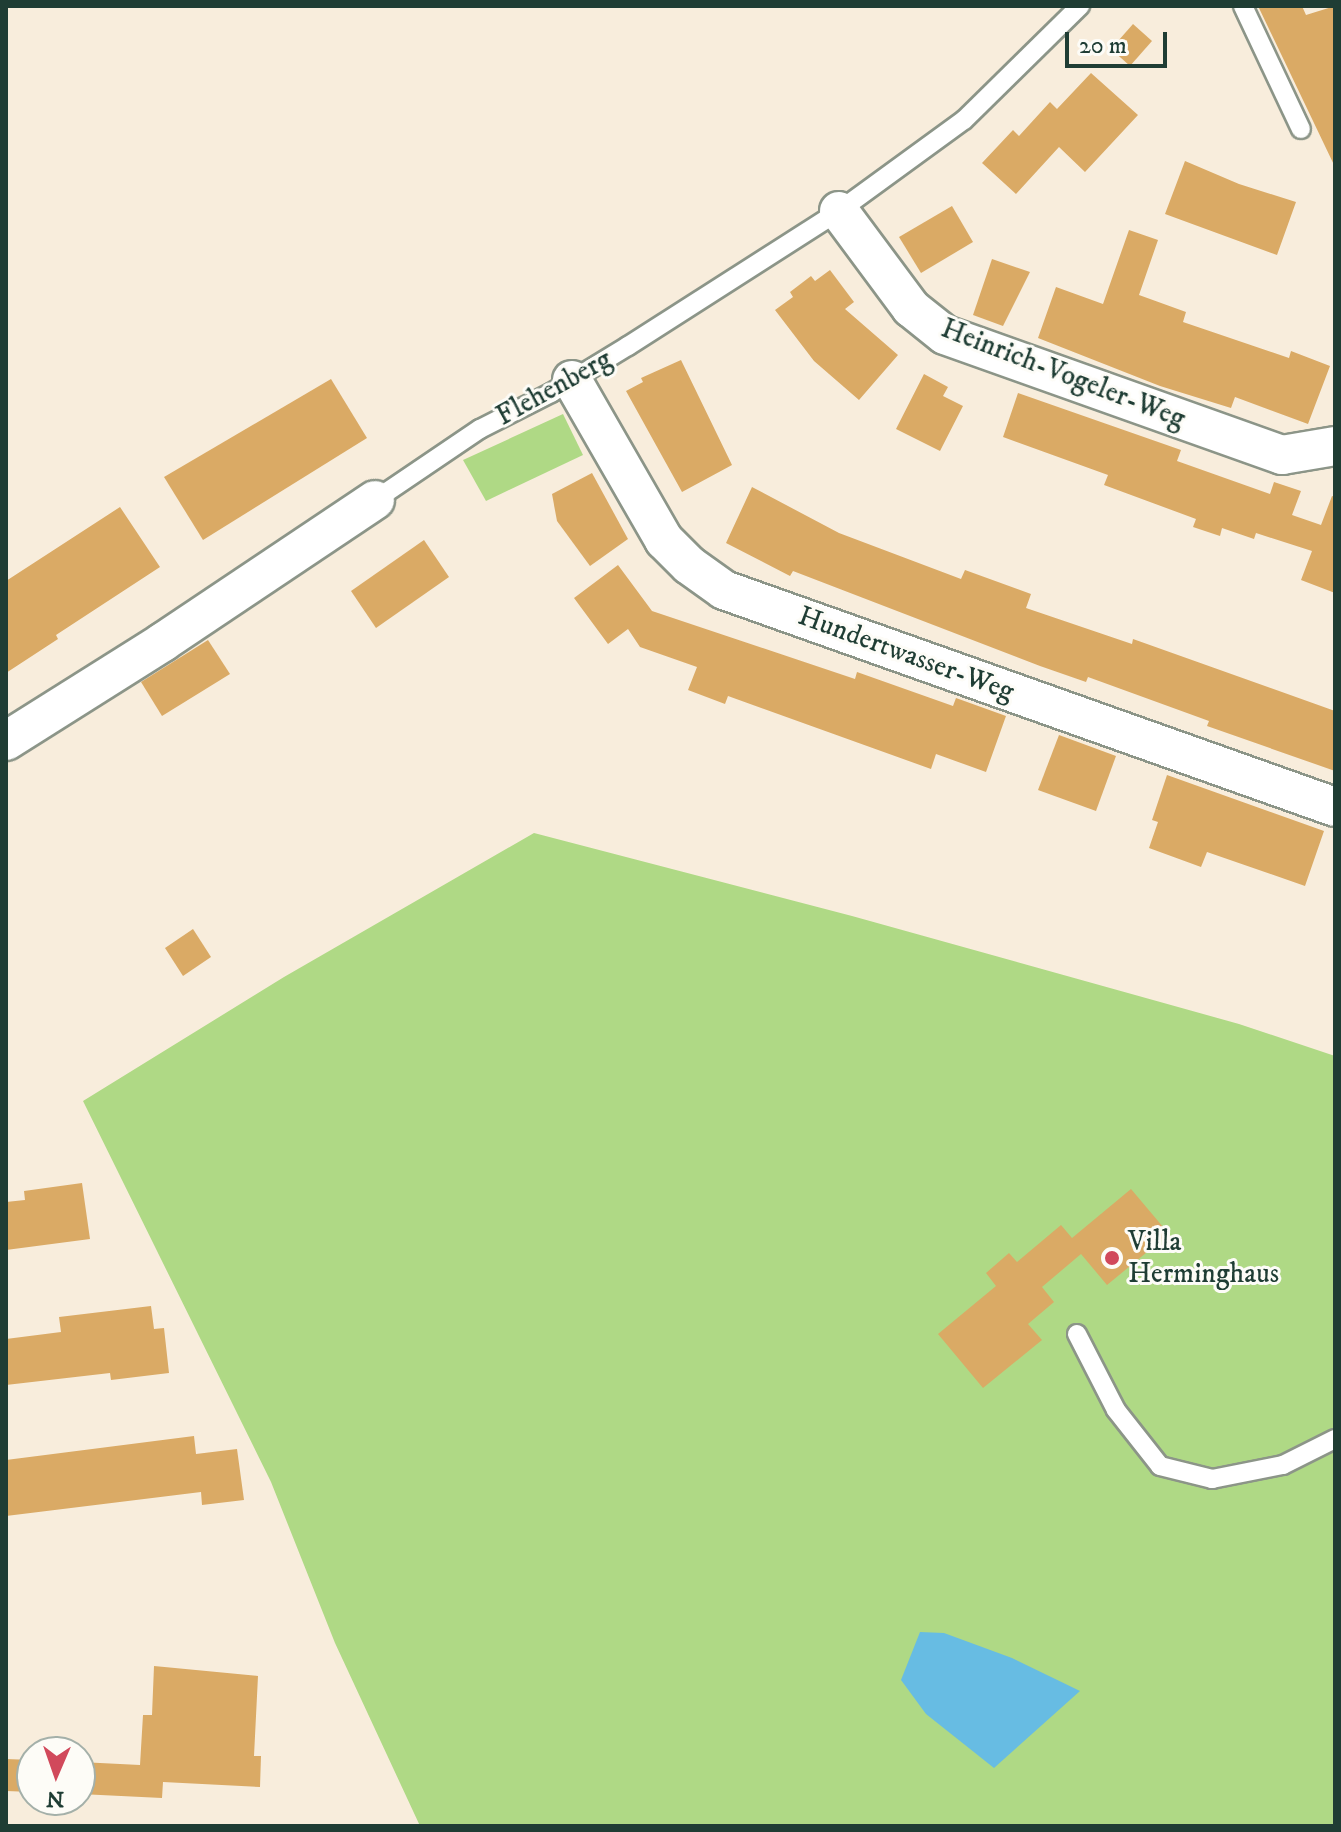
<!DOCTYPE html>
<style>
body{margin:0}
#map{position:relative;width:1341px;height:1832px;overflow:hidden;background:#f8eddc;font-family:"IM FELL DW Pica",serif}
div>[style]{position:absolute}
.green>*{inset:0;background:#afd985}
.water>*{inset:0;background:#67bce3}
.building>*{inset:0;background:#daaa65}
.roads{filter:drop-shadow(2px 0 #8c9588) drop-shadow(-2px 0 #8c9588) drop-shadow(0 2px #8c9588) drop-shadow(0 -2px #8c9588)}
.lane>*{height:18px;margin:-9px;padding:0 9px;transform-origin:9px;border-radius:9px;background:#fff}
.street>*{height:38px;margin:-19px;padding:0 19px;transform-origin:19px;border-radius:19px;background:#fff}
.dots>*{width:22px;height:22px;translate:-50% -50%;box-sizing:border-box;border:4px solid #fdfcf7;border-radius:50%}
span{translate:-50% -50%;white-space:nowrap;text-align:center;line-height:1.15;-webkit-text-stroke:6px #fdfcf7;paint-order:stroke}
.street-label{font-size:28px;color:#1f3d34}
.poi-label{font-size:28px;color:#1f3d34}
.left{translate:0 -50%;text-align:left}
.frame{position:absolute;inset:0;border:8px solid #1f3d34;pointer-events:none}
.north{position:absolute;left:16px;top:1736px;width:80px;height:80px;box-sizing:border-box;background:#fdfcf7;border:2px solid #a4b0a9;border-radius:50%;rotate:182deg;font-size:22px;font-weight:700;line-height:32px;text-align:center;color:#1f3d34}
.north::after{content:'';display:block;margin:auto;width:28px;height:36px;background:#d1495b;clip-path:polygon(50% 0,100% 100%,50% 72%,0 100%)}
.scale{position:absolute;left:1065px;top:32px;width:102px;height:36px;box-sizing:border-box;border:4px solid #1f3d34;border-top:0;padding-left:10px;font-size:24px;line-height:28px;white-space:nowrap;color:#1f3d34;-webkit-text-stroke:6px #fdfcf7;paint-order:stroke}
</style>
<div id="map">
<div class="green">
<i style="clip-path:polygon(563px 414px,583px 455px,486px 501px,463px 460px)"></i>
<i style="clip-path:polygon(534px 833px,852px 916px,1239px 1024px,1335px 1056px,1335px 1826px,420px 1826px,335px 1643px,271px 1482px,83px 1101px,284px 977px)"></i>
</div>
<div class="water">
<i style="clip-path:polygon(920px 1632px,944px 1633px,1012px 1658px,1080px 1691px,994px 1768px,926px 1714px,901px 1680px)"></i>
</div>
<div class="building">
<i style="clip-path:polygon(1258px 6px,1302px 6px,1306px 15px,1335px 6px,1335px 167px)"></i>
<i style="clip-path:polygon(1133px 24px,1152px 41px,1130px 66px,1111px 49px)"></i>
<i style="clip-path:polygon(1091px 73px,1138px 115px,1085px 172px,1059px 147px,1016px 194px,982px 163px,1013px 130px,1019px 136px,1050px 102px,1057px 109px)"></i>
<i style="clip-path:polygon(1185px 161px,1239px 184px,1296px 202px,1277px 255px,1165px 214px)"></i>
<i style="clip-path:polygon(952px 206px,973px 242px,921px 273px,899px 237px)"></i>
<i style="clip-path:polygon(1129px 230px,1158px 240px,1139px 295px,1186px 312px,1183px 322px,1289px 358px,1291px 351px,1330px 366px,1308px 424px,1235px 397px,1231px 408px,1160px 386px,1038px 338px,1056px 287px,1103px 304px)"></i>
<i style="clip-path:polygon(992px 259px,1030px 272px,1003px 326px,973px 315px)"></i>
<i style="clip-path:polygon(830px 270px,854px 302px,845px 309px,898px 355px,859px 400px,814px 361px,775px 310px,793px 297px,790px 292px,811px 276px,815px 281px)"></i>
<i style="clip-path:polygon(681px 360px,732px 465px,682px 492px,626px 391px,643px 382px,641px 378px)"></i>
<i style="clip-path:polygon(924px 374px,948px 387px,943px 396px,963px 406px,940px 451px,896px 429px)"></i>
<i style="clip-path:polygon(331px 379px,367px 438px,203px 540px,164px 477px)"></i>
<i style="clip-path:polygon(1018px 393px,1181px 450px,1177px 461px,1270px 494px,1274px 482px,1301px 491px,1292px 515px,1321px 525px,1332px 496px,1335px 497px,1335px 593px,1301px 580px,1312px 551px,1256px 533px,1254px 539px,1222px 528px,1220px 536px,1193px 527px,1196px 519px,1104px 485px,1108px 475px,1003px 437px)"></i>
<i style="clip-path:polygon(592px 473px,628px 539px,590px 566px,557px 521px,552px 494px)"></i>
<i style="clip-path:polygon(752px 487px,839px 533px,961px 579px,965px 570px,1031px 594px,1026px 608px,1132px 644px,1133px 639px,1335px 711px,1335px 771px,1207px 726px,1209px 721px,1088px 677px,1086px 682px,1040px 666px,793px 571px,790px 576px,726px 543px)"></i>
<i style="clip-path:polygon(120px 507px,160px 567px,56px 635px,58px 639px,6px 673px,6px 581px)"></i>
<i style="clip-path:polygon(424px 540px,449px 577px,376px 628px,351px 591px)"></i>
<i style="clip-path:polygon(618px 565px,652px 611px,855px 679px,857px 672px,953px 706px,956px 698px,1006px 716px,986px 772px,936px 754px,931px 769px,728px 696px,725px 704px,688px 690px,697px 667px,640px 647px,628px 629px,608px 644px,574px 598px)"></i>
<i style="clip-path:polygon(208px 640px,230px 674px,162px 716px,141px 682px)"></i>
<i style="clip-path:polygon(1059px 735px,1116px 756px,1096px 811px,1038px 790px)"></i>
<i style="clip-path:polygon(1167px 775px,1324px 831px,1305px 886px,1207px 852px,1201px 867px,1149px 848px,1158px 822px,1152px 820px)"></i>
<i style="clip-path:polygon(193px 929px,211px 957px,183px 976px,165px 948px)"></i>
<i style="clip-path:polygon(82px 1183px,90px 1239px,6px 1250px,6px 1202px,25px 1200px,24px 1191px)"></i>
<i style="clip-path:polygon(1131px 1189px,1169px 1234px,1107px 1285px,1081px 1254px,1042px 1287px,1054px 1302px,1028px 1324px,1042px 1340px,983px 1388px,938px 1334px,996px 1286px,986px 1273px,1009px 1253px,1017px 1262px,1061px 1225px,1072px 1238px)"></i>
<i style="clip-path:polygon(151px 1306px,154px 1329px,164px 1328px,169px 1373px,111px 1380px,110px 1373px,6px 1385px,6px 1339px,61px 1332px,59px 1317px)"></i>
<i style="clip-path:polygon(194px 1436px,196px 1454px,237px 1449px,244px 1500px,202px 1505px,201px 1492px,6px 1516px,6px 1460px)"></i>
<i style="clip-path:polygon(154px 1666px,258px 1676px,254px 1756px,261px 1756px,260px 1787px,163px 1782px,162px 1798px,80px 1794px,80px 1762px,140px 1765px,143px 1715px,152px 1715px)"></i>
<i style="clip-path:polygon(6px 1759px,32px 1760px,32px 1792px,6px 1791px)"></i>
</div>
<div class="roads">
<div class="lane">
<i style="left:1243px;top:6px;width:136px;rotate:64.8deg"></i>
<i style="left:375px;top:500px;width:127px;rotate:-34.1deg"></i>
<i style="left:480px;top:429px;width:80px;rotate:-26.9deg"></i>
<i style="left:551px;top:393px;width:90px;rotate:-31.4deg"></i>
<i style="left:628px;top:346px;width:250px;rotate:-32.6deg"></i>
<i style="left:839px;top:211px;width:155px;rotate:-36.1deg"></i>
<i style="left:964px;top:120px;width:163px;rotate:-44.5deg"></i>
<i style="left:1077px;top:1334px;width:85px;rotate:62.8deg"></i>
<i style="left:1116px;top:1410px;width:71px;rotate:51.8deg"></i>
<i style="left:1160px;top:1466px;width:54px;rotate:14deg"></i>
<i style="left:1212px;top:1479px;width:72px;rotate:-11.2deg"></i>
<i style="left:1283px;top:1465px;width:58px;rotate:-26.6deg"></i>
</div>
<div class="street">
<i style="left:839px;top:211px;width:121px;rotate:53.4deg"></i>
<i style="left:911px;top:308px;width:43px;rotate:38.5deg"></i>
<i style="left:945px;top:335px;width:358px;rotate:19.6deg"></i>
<i style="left:1282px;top:455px;width:54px;rotate:-9.6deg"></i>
<i style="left:572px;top:380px;width:185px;rotate:60.1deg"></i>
<i style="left:664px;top:540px;width:35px;rotate:45deg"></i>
<i style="left:689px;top:565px;width:43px;rotate:35.5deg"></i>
<i style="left:724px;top:590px;width:648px;rotate:19.55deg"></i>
<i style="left:6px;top:741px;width:186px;rotate:-32.2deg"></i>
<i style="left:163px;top:642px;width:255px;rotate:-33.8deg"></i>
</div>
</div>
<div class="dots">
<i style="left:1112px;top:1258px;background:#d1495b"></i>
</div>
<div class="street-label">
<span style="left:1063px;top:374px;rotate:21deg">Heinrich-Vogeler-Weg</span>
<span style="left:554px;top:388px;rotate:-29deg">Flehenberg</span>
<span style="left:906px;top:654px;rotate:20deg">Hundertwasser-Weg</span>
</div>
<div class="poi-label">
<span class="left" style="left:1128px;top:1258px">Villa<br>Herminghaus</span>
</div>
<div class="frame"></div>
<div class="north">N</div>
<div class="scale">20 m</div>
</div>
